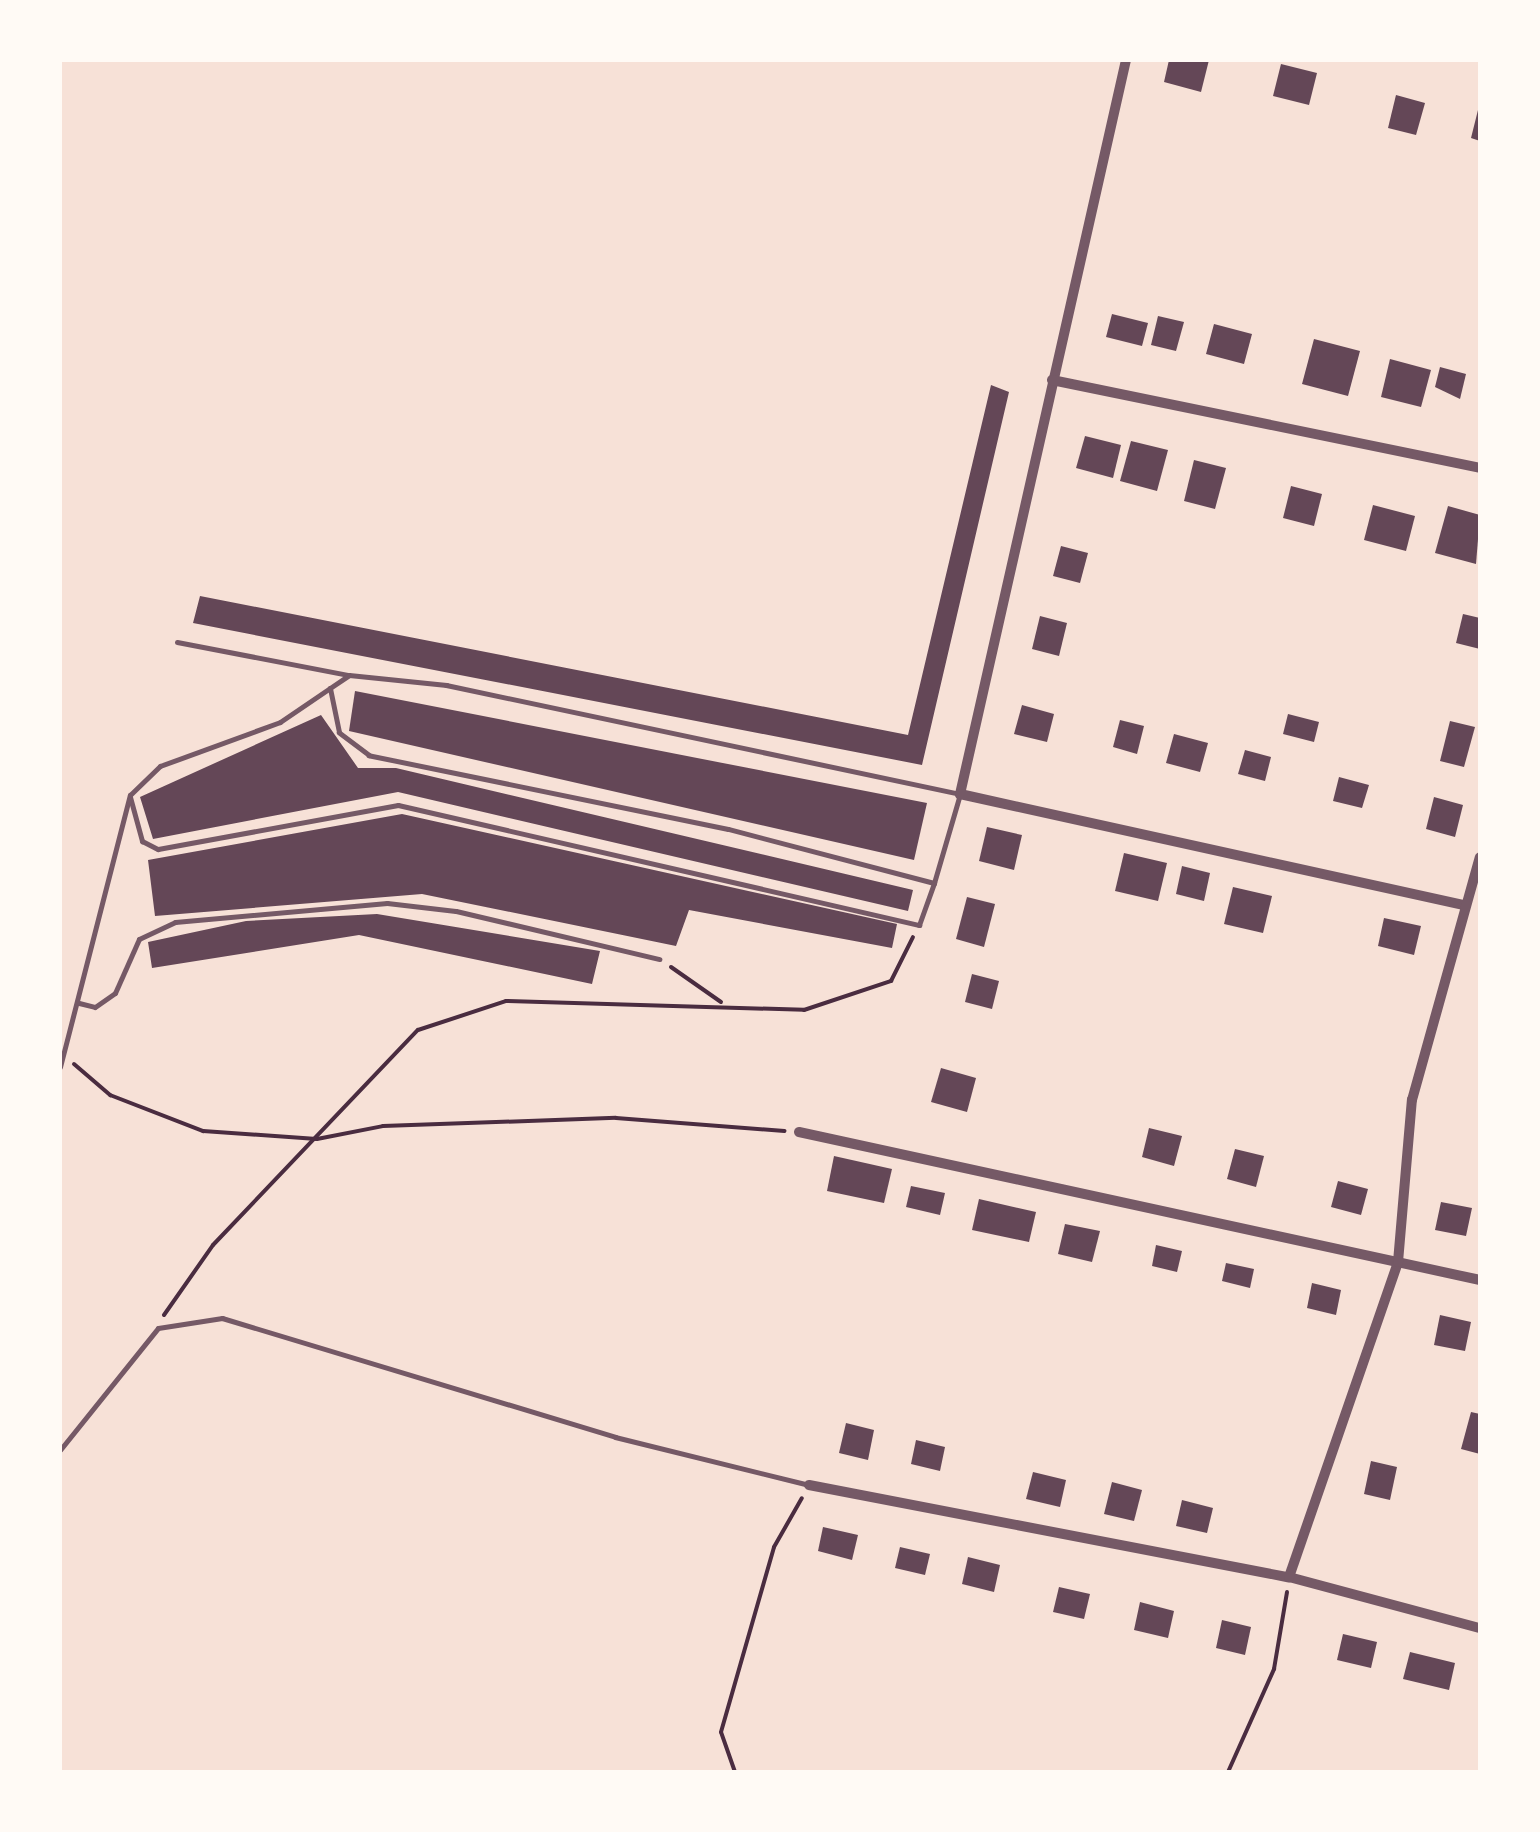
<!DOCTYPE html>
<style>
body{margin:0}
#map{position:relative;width:1540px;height:1832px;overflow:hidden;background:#f7e1d7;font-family:Helvetica,sans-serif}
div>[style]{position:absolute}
.building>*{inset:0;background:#644757}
.path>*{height:4px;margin:-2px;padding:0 2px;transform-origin:2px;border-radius:2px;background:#4a2c40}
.service>*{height:5px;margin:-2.5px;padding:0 2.5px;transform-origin:2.5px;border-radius:2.5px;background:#755966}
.minor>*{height:10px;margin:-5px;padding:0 5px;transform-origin:5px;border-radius:5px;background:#755966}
span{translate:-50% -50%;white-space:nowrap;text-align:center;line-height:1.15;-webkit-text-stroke:9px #fffaf5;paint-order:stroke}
.frame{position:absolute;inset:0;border:62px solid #fffaf5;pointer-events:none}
</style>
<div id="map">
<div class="building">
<i style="clip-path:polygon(1169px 60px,1209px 60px,1201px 92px,1164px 82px)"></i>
<i style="clip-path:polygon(1281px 64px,1317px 73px,1309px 105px,1273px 96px)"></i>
<i style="clip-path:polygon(1396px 95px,1425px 103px,1416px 135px,1388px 128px)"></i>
<i style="clip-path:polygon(1479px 106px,1480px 107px,1480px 141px,1471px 138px)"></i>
<i style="clip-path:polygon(1112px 314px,1148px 323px,1142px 346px,1106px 337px)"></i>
<i style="clip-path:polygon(1158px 316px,1184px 322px,1176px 351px,1151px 345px)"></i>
<i style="clip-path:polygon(1214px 324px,1252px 334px,1244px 364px,1206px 354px)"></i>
<i style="clip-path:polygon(1314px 339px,1360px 351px,1348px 396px,1302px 384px)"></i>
<i style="clip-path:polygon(1390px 359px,1431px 370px,1421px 407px,1381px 397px)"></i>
<i style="clip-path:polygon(1440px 367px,1466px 374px,1460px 399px,1435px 387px)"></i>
<i style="clip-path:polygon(991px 385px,1009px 392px,922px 765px,193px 623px,200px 596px,908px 735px)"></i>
<i style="clip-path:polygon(1085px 436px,1121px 445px,1113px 478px,1076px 468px)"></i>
<i style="clip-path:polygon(1131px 441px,1168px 450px,1157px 491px,1120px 481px)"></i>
<i style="clip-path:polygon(1194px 460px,1226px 468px,1215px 509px,1184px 501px)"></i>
<i style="clip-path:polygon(1291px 486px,1322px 494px,1314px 526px,1283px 518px)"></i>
<i style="clip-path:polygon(1373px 505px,1415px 516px,1406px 551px,1364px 540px)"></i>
<i style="clip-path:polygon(1448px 506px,1480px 515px,1476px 564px,1435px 553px)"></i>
<i style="clip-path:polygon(1061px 546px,1088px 553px,1080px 583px,1053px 576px)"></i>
<i style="clip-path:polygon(1463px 614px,1480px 618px,1480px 649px,1456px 643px)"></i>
<i style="clip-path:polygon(1040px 616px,1067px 623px,1059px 656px,1032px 649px)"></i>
<i style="clip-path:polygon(355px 691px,927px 803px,914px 860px,349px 731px)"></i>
<i style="clip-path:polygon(1022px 705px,1054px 714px,1047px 742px,1014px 734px)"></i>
<i style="clip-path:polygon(1288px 714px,1319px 722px,1314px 742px,1283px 734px)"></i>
<i style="clip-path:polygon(321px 715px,358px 768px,396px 768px,913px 890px,908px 911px,398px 792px,153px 839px,140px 797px)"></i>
<i style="clip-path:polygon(1120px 720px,1144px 726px,1137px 754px,1113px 747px)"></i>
<i style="clip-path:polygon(1450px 721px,1475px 727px,1464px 767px,1440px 761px)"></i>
<i style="clip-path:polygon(1174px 734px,1208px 743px,1200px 772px,1166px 763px)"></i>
<i style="clip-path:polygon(1245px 750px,1271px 757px,1265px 781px,1238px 774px)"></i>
<i style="clip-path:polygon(1339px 777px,1369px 785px,1362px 808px,1333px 801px)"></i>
<i style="clip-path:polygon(1434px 797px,1463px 805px,1455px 837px,1426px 829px)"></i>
<i style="clip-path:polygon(402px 814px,897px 924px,892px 948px,689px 910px,676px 946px,422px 894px,155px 916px,148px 860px)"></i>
<i style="clip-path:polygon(987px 827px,1022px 835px,1014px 870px,979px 861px)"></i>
<i style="clip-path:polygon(1124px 853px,1167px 863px,1158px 901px,1115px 891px)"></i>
<i style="clip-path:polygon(1182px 866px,1210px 873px,1204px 901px,1176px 894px)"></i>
<i style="clip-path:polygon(1233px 887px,1272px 896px,1263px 933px,1224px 924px)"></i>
<i style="clip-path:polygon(967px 897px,995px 904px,984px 947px,956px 939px)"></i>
<i style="clip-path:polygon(377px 914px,600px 951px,592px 984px,359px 935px,152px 968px,148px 942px,246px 921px)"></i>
<i style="clip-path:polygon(1384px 918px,1421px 926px,1414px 955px,1378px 946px)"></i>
<i style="clip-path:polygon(972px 974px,999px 981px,992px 1009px,965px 1002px)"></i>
<i style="clip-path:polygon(941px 1068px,976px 1078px,967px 1112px,931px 1102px)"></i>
<i style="clip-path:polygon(1149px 1128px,1182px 1136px,1174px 1166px,1142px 1157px)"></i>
<i style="clip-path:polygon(1235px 1149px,1264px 1156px,1256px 1187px,1227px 1179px)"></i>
<i style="clip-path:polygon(834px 1156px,892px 1169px,884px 1203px,827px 1191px)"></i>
<i style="clip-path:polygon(1338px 1181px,1368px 1189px,1361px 1215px,1331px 1207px)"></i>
<i style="clip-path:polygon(911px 1186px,945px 1193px,940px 1215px,906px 1207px)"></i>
<i style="clip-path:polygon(979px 1199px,1036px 1212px,1029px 1242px,972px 1230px)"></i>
<i style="clip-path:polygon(1441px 1202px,1472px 1208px,1466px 1236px,1435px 1230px)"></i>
<i style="clip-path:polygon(1065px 1224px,1100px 1231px,1092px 1262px,1058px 1254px)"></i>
<i style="clip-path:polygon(1156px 1245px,1182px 1251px,1177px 1272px,1152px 1266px)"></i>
<i style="clip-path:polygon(1226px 1263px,1254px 1269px,1250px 1288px,1222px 1281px)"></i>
<i style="clip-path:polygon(1312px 1283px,1341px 1290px,1336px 1315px,1307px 1308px)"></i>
<i style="clip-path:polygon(1440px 1315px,1471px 1322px,1465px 1351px,1434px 1345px)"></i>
<i style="clip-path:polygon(1471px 1412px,1480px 1414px,1480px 1454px,1461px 1449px)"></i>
<i style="clip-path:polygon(846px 1423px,874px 1430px,868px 1460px,839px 1453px)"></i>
<i style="clip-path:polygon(916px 1440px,945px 1447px,940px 1471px,911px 1464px)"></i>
<i style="clip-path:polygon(1371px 1461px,1397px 1467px,1390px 1500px,1364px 1494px)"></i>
<i style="clip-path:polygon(1033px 1472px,1066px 1480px,1060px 1507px,1026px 1499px)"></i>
<i style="clip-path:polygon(1112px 1482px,1142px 1490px,1134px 1521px,1104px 1514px)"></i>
<i style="clip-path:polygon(1182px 1500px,1213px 1508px,1207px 1533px,1176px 1526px)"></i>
<i style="clip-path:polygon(823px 1527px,858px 1535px,852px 1560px,818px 1551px)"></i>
<i style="clip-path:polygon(900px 1547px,930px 1554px,925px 1575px,895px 1568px)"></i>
<i style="clip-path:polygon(968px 1557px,1000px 1565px,994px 1592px,962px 1584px)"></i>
<i style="clip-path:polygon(1059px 1587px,1090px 1594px,1084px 1619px,1053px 1612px)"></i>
<i style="clip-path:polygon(1140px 1602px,1174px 1611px,1168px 1638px,1134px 1630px)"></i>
<i style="clip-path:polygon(1222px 1620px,1251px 1627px,1245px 1655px,1216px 1648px)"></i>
<i style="clip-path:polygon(1343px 1634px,1377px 1642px,1371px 1668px,1337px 1660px)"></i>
<i style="clip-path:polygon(1410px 1652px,1455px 1663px,1449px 1690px,1403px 1679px)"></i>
</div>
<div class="path">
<i style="left:671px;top:967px;width:61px;rotate:35deg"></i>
<i style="left:74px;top:1064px;width:48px;rotate:40.7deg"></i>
<i style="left:110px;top:1095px;width:100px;rotate:21.2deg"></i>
<i style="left:203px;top:1131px;width:114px;rotate:4deg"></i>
<i style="left:317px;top:1139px;width:67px;rotate:-11.1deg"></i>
<i style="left:383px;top:1126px;width:233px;rotate:-2deg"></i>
<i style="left:616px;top:1118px;width:169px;rotate:4.4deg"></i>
<i style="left:164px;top:1315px;width:85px;rotate:-55deg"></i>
<i style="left:213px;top:1245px;width:297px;rotate:-46.4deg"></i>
<i style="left:418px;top:1030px;width:93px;rotate:-18.2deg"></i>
<i style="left:506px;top:1001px;width:298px;rotate:1.7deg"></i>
<i style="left:804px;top:1010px;width:92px;rotate:-18.4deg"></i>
<i style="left:891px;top:981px;width:49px;rotate:-63.4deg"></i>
<i style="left:735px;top:1772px;width:42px;rotate:-109.3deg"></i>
<i style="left:721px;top:1732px;width:192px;rotate:-74deg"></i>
<i style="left:774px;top:1547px;width:56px;rotate:-60.3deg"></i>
<i style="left:1228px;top:1772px;width:113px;rotate:-65.9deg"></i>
<i style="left:1274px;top:1669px;width:78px;rotate:-80.4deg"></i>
</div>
<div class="service">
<i style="left:177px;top:642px;width:175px;rotate:10.9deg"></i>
<i style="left:130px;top:797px;width:46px;rotate:74.7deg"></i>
<i style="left:142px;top:841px;width:18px;rotate:27deg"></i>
<i style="left:158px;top:849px;width:244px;rotate:-10.4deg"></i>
<i style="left:398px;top:805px;width:535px;rotate:12.97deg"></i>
<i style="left:919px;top:925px;width:45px;rotate:-70.3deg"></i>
<i style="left:79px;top:1003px;width:16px;rotate:14deg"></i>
<i style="left:95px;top:1007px;width:24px;rotate:-35deg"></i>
<i style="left:115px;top:993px;width:59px;rotate:-66deg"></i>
<i style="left:139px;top:939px;width:40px;rotate:-25deg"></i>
<i style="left:175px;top:922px;width:213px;rotate:-5.1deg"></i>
<i style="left:387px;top:903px;width:69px;rotate:6.6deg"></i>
<i style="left:456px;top:911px;width:209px;rotate:13.3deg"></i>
<i style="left:60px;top:1067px;width:281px;rotate:-75.6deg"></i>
<i style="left:130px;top:795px;width:42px;rotate:-44deg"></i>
<i style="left:160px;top:766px;width:128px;rotate:-20.1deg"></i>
<i style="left:280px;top:722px;width:60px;rotate:-34.2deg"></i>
<i style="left:330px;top:688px;width:23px;rotate:-34deg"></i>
<i style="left:349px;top:675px;width:98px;rotate:5.9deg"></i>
<i style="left:446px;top:685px;width:525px;rotate:11.97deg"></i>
<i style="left:960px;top:794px;width:93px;rotate:106.3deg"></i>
<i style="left:934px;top:883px;width:213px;rotate:-165.3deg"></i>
<i style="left:728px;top:829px;width:367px;rotate:-168.4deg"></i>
<i style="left:369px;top:755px;width:38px;rotate:-143deg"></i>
<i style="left:339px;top:732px;width:45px;rotate:-101.6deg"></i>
<i style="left:60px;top:1450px;width:156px;rotate:-51.2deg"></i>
<i style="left:158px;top:1328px;width:65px;rotate:-8.9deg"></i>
<i style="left:222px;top:1318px;width:411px;rotate:16.8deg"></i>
<i style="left:615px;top:1437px;width:200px;rotate:13.9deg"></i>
</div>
<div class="minor">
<i style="left:1126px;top:60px;width:753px;rotate:102.74deg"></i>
<i style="left:960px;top:794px;width:515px;rotate:12.44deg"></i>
<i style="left:1052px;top:380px;width:437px;rotate:11.6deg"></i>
<i style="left:799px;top:1132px;width:697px;rotate:12.26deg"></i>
<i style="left:809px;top:1485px;width:489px;rotate:10.9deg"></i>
<i style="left:1289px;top:1577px;width:198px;rotate:15deg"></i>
<i style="left:1289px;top:1577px;width:333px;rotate:-70.9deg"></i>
<i style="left:1398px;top:1262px;width:163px;rotate:-85.1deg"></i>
<i style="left:1412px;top:1100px;width:252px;rotate:-74.4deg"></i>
</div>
<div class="frame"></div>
</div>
